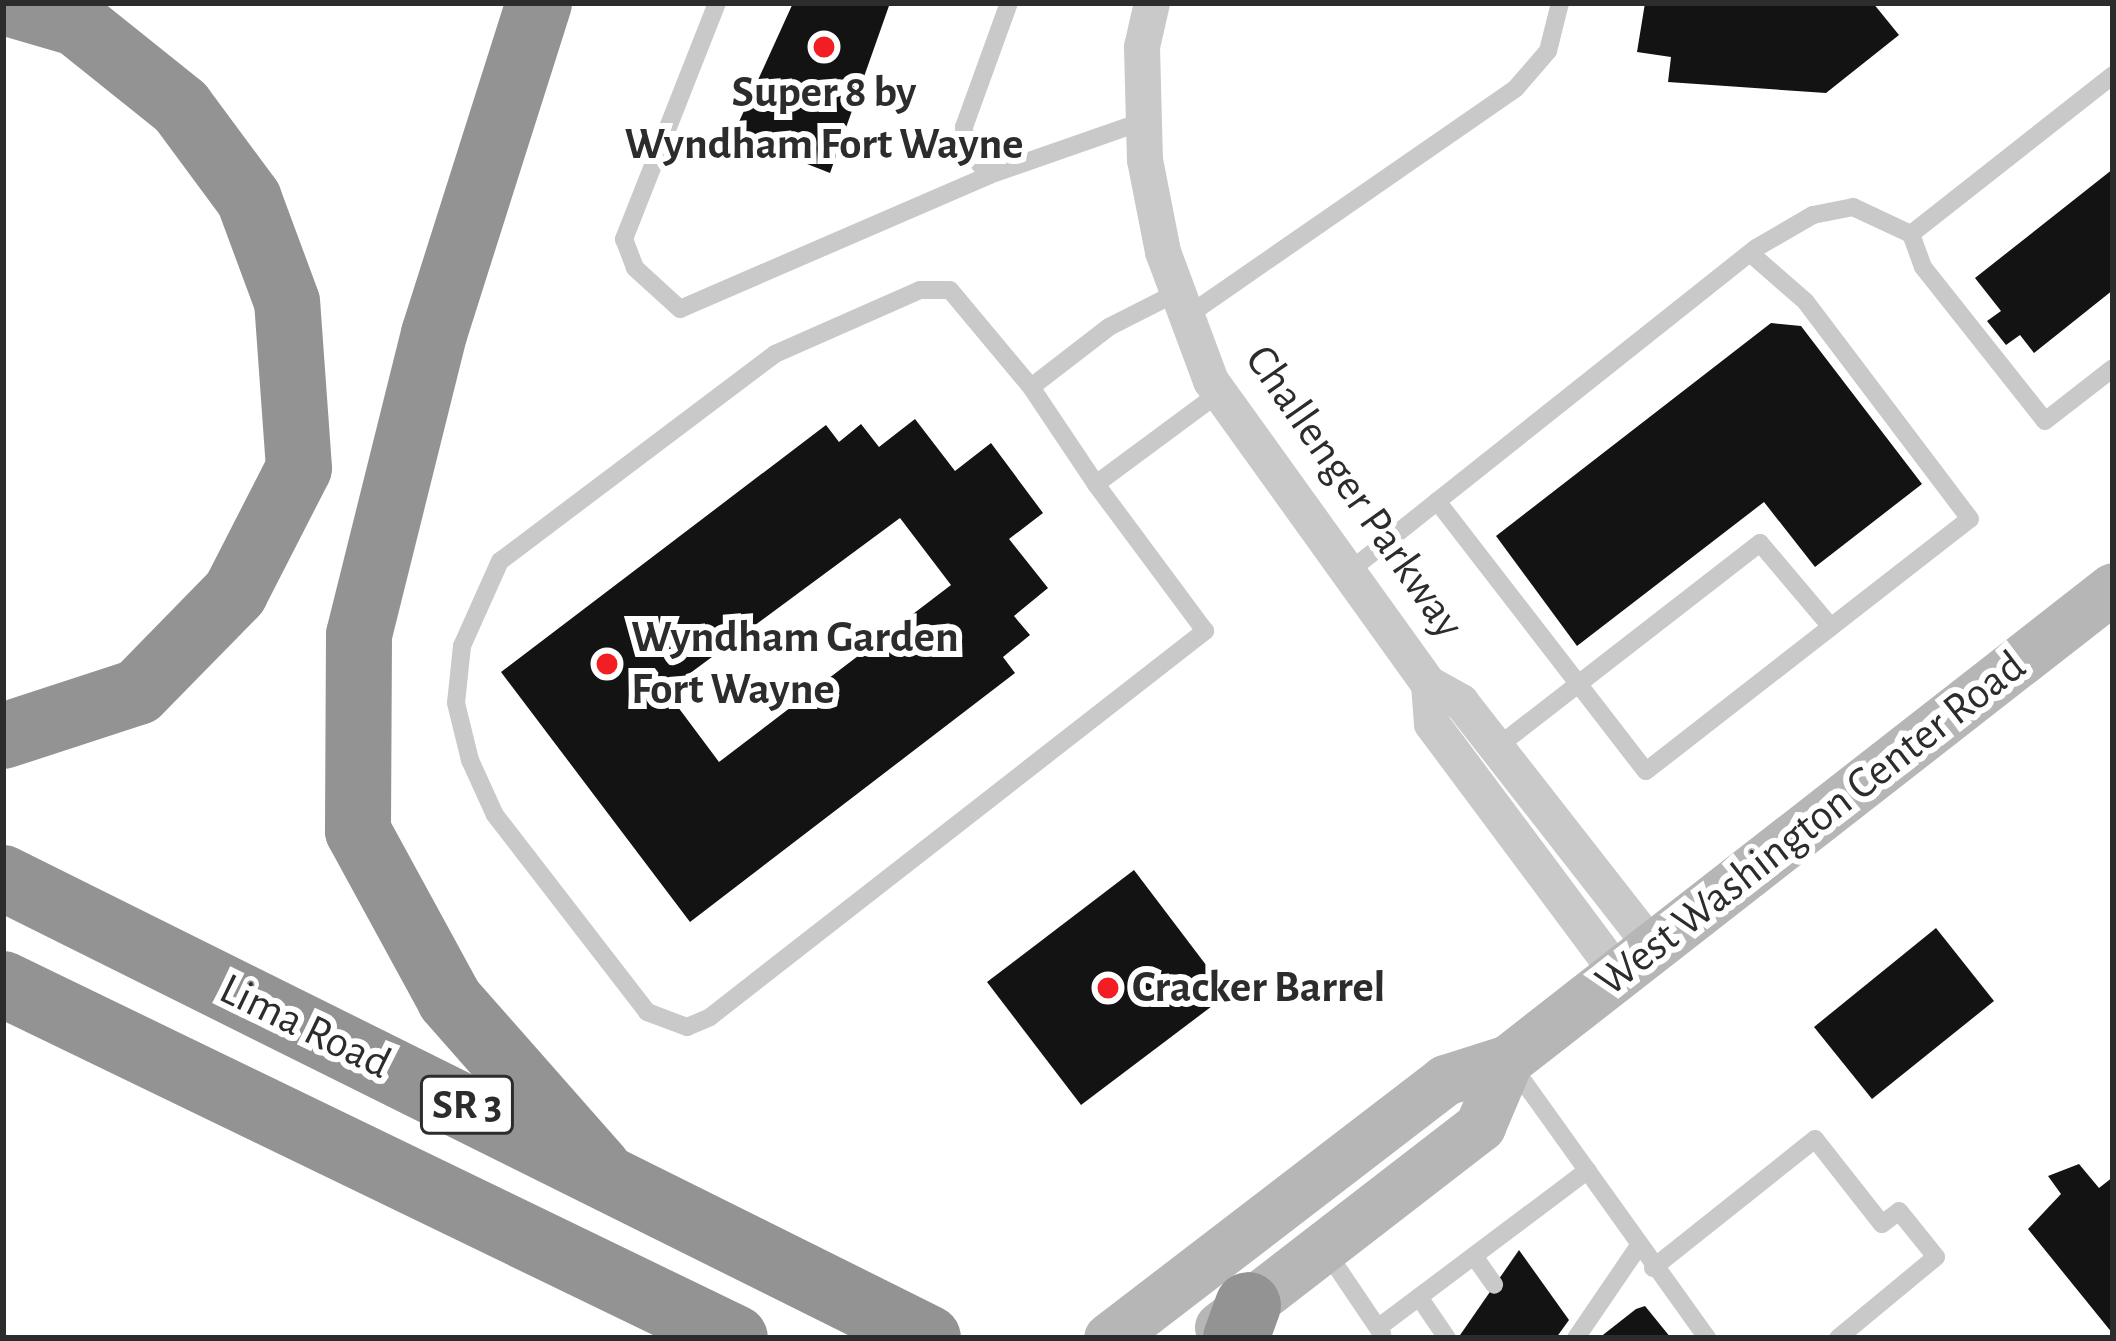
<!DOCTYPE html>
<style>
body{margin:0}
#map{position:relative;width:2116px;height:1341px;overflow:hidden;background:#fff;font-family:"Alegreya Sans",sans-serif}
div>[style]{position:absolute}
.building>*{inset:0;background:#131313}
.lane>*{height:18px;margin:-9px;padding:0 9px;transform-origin:9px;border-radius:9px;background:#c9c9c9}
.street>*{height:36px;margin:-18px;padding:0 18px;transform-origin:18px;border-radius:18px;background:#c9c9c9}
.secondary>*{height:51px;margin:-25.5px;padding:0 25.5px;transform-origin:25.5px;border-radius:25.5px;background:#b6b6b6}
.highway>*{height:66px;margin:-33px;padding:0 33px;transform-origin:33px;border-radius:33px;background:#939393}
.dots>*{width:33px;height:33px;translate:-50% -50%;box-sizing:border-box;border:6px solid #fff;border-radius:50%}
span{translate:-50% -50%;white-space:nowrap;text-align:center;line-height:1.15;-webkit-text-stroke:12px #fff;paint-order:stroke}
.shield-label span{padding:3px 9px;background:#fff;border:3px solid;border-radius:9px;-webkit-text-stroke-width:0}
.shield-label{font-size:42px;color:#2c2c2c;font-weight:700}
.poi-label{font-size:45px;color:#2c2c2c;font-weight:700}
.left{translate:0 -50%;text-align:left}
.street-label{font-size:45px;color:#2c2c2c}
.frame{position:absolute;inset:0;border:6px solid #2c2c2c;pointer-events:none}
</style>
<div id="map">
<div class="building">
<i style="clip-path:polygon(793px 3px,890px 3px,830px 173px,733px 135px)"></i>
<i style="clip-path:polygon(1645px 3px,1873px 3px,1899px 35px,1826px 93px,1668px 82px,1671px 57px,1637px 52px)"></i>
<i style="clip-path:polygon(2113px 169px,2113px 290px,2034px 353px,2020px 335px,2006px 345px,1987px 321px,2001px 311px,1975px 278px)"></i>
<i style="clip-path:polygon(1771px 323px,1801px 326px,1922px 484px,1815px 567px,1764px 502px,1577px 646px,1496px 536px)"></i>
<i style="clip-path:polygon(evenodd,915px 419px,955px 471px,991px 443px,1043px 513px,1009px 539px,1048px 588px,1014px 616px,1030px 635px,1003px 657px,1015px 673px,690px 922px,501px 672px,826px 425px,839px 442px,861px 424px,879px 447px,915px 419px,900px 518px,951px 585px,719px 762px,666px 691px,900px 518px)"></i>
<i style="clip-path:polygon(1134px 870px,1228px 994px,1081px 1105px,987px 982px)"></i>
<i style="clip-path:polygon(1936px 928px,1994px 1001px,1872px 1099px,1814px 1027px)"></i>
<i style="clip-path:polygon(2079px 1164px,2099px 1188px,2113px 1177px,2113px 1334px,2028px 1229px,2061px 1194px,2048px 1176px)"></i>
<i style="clip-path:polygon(1519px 1250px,1569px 1320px,1556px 1338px,1458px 1338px)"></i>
<i style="clip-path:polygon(1645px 1306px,1671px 1338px,1599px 1338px,1636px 1309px)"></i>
</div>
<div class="lane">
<i style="left:717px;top:3px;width:254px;rotate:111.5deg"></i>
<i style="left:624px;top:239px;width:31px;rotate:69deg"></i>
<i style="left:635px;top:268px;width:61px;rotate:42.3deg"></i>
<i style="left:680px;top:309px;width:337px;rotate:-23.4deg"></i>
<i style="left:989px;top:175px;width:164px;rotate:-19.2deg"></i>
<i style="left:989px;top:175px;width:38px;rotate:-130deg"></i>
<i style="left:965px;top:146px;width:19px;rotate:-93deg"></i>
<i style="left:964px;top:127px;width:132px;rotate:-70.1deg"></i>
<i style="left:1911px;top:234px;width:257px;rotate:-38.2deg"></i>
<i style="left:1178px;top:292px;width:77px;rotate:153.1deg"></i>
<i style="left:1109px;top:327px;width:98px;rotate:142.4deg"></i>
<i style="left:1031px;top:387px;width:126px;rotate:-129.9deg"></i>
<i style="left:950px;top:290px;width:30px;rotate:180deg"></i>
<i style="left:920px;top:290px;width:158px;rotate:156.2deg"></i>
<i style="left:775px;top:354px;width:344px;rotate:143deg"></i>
<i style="left:500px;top:561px;width:93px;rotate:114.1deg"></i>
<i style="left:462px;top:646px;width:57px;rotate:96deg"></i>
<i style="left:456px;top:703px;width:59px;rotate:76.2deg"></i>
<i style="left:470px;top:760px;width:60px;rotate:65.6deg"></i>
<i style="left:495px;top:815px;width:249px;rotate:52.3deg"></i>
<i style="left:647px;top:1012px;width:43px;rotate:20.6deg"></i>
<i style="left:687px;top:1027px;width:25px;rotate:-23deg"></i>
<i style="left:710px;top:1017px;width:628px;rotate:-37.95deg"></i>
<i style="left:1205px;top:631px;width:183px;rotate:-126.6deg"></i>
<i style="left:1096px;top:484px;width:153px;rotate:-36.5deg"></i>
<i style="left:1187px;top:316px;width:400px;rotate:-34.7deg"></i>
<i style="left:1516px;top:88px;width:49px;rotate:-49.1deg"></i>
<i style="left:1548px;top:51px;width:49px;rotate:-76deg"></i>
<i style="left:1031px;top:387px;width:117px;rotate:56.2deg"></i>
<i style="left:1437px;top:501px;width:341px;rotate:52.3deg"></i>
<i style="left:1646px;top:771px;width:410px;rotate:-37.9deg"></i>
<i style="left:1970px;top:519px;width:273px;rotate:-127.1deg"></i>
<i style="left:1805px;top:301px;width:73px;rotate:-138.9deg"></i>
<i style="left:1347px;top:573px;width:522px;rotate:-38.47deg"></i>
<i style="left:1756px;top:248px;width:66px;rotate:-30.1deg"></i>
<i style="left:1813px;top:215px;width:41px;rotate:-11.3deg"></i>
<i style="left:1853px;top:207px;width:64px;rotate:25deg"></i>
<i style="left:1911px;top:234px;width:35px;rotate:70deg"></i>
<i style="left:1923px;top:267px;width:196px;rotate:51.6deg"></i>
<i style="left:2045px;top:421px;width:86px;rotate:-37.9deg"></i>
<i style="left:1497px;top:747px;width:333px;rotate:-37.8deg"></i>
<i style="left:1760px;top:543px;width:110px;rotate:49.8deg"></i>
<i style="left:1511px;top:1064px;width:337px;rotate:54.4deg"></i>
<i style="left:1324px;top:1248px;width:104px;rotate:56deg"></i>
<i style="left:1474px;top:1256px;width:35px;rotate:55deg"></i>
<i style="left:1653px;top:1268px;width:207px;rotate:-38.5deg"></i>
<i style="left:1815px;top:1139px;width:108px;rotate:51.8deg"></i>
<i style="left:1882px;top:1224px;width:21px;rotate:-37deg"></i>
<i style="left:1899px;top:1211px;width:59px;rotate:51.2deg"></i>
<i style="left:1936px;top:1257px;width:127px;rotate:140.4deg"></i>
<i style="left:1419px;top:1297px;width:50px;rotate:55.7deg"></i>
<i style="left:1379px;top:1327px;width:261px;rotate:-36.9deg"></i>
<i style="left:1576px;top:1338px;width:110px;rotate:-55.7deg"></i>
</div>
<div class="street">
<i style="left:1152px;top:3px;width:45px;rotate:102.8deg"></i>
<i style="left:1142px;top:47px;width:113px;rotate:88.5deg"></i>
<i style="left:1145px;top:160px;width:94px;rotate:78.9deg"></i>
<i style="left:1163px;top:252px;width:138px;rotate:69.6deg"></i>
<i style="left:1211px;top:381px;width:373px;rotate:54.3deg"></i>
<i style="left:1429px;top:684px;width:37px;rotate:29deg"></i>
<i style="left:1461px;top:702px;width:312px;rotate:52deg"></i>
<i style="left:1429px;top:684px;width:40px;rotate:85.7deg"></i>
<i style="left:1432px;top:724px;width:313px;rotate:53.3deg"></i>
</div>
<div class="secondary">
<i style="left:1220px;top:1327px;width:329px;rotate:-37.7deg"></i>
<i style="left:1480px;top:1126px;width:72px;rotate:-67deg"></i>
<i style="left:1109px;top:1338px;width:424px;rotate:-37.5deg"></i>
<i style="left:1445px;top:1080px;width:66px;rotate:-17.6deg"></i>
<i style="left:1508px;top:1060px;width:767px;rotate:-37.96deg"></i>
</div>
<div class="highway">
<i style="left:539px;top:3px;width:347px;rotate:107.6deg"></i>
<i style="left:434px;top:334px;width:310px;rotate:104deg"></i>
<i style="left:359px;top:635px;width:196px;rotate:90.3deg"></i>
<i style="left:358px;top:831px;width:192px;rotate:61.4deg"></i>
<i style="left:450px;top:1000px;width:225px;rotate:48.6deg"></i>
<i style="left:3px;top:736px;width:142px;rotate:-18.1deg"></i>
<i style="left:138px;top:692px;width:139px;rotate:-45.6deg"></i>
<i style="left:235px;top:593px;width:140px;rotate:-62.9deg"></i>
<i style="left:299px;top:468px;width:166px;rotate:-94.1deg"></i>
<i style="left:287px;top:302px;width:110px;rotate:-110.3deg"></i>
<i style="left:249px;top:199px;width:114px;rotate:-126.5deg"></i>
<i style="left:181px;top:107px;width:134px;rotate:-141.3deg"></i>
<i style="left:76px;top:23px;width:72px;rotate:-163.8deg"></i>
<i style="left:3px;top:878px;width:1033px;rotate:26.44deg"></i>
<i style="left:3px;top:984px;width:813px;rotate:25.81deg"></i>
<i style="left:1236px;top:1338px;width:35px;rotate:-70deg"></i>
</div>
<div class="dots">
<i style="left:824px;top:47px;background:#f21e22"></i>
<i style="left:607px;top:664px;background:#f21e22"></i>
<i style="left:1108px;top:988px;background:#f21e22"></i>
</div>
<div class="shield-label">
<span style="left:467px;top:1105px">SR 3</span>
</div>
<div class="poi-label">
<span style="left:824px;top:119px">Super 8 by<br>Wyndham Fort Wayne</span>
<span class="left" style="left:631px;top:664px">Wyndham Garden<br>Fort Wayne</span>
<span class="left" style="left:1132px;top:988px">Cracker Barrel</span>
</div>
<div class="street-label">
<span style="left:1354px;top:492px;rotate:55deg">Challenger Parkway</span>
<span style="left:1811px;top:824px;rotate:-38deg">West Washington Center Road</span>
<span style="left:305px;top:1027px;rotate:26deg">Lima Road</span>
</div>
<div class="frame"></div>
</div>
